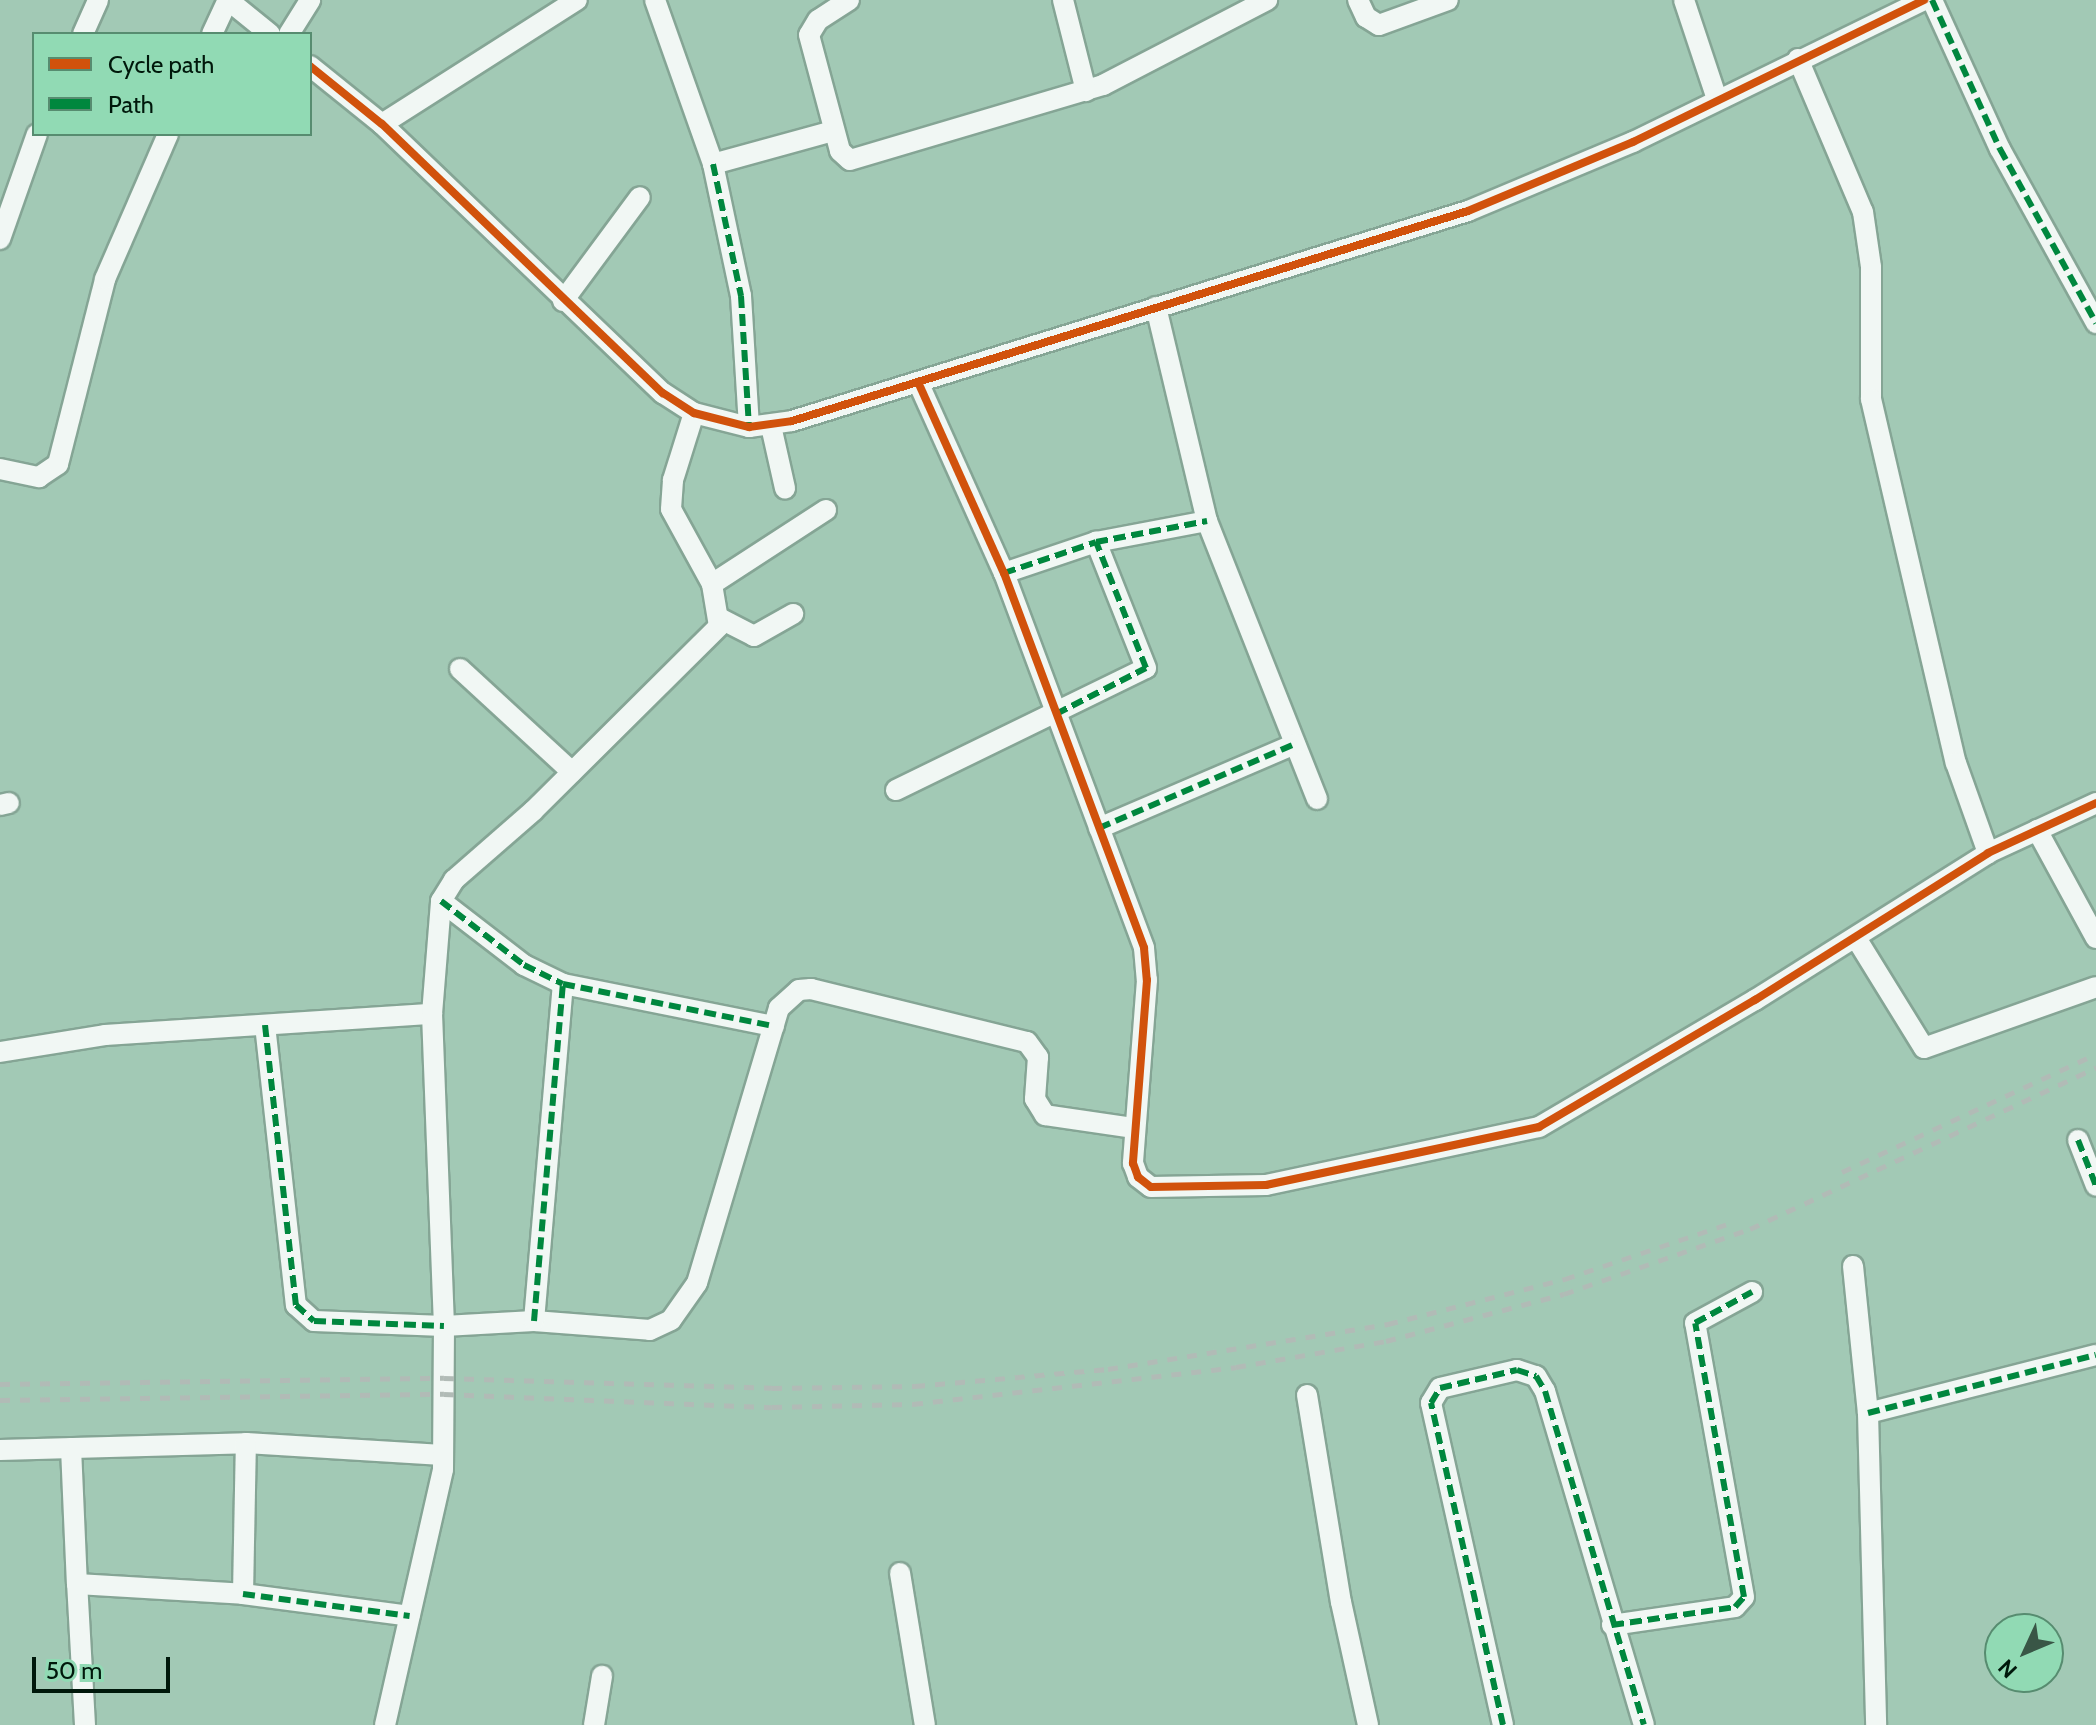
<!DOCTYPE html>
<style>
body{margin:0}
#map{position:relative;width:2096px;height:1725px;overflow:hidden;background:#a2c9b5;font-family:Cabin,sans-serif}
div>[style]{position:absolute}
.roads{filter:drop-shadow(2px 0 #85a595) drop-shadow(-2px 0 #85a595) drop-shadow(0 2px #85a595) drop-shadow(0 -2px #85a595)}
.street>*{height:20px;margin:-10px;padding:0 10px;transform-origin:10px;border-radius:10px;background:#f1f7f4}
.rail>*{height:5px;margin-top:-2.5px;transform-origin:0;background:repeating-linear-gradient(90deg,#b1bbb6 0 10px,transparent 0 20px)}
.quiet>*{height:6px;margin-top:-3px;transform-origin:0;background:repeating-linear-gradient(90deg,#00873e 0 12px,transparent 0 18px)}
.cycleway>*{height:8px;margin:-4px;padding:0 4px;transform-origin:4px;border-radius:4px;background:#d1520c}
span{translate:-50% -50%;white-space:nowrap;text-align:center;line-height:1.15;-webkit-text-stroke:6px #91dab4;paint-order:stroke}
.legend{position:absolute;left:32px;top:32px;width:280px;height:104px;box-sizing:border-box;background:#91dab4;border:2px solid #578c70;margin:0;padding:10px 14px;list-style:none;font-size:24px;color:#00180b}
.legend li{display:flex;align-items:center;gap:16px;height:40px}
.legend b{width:40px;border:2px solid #578c70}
.north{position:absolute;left:1984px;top:1613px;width:80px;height:80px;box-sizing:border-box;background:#91dab4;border:2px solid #578c70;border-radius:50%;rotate:226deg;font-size:22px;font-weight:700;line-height:32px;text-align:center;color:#00180b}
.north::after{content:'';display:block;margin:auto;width:28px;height:36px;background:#395646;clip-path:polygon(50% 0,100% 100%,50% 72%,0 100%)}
.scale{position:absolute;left:32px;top:1657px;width:138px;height:36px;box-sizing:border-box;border:4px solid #00180b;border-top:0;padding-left:10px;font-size:24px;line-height:28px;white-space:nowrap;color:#00180b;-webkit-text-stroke:6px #91dab4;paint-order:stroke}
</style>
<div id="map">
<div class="roads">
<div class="street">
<i style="left:228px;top:0;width:54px;rotate:39deg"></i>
<i style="left:655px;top:0;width:174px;rotate:70.5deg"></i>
<i style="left:713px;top:164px;width:135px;rotate:78deg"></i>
<i style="left:741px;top:296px;width:131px;rotate:86.5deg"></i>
<i style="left:849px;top:0;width:37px;rotate:147deg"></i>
<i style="left:818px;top:20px;width:17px;rotate:121deg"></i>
<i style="left:809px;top:35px;width:120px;rotate:75deg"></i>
<i style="left:840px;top:151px;width:13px;rotate:42deg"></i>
<i style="left:850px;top:160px;width:264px;rotate:-16.5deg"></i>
<i style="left:1103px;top:85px;width:185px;rotate:-27.4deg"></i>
<i style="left:1063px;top:0;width:94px;rotate:75.8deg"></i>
<i style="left:1358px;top:0;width:19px;rotate:65deg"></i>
<i style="left:1366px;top:17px;width:15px;rotate:32deg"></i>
<i style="left:1379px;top:25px;width:73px;rotate:-19.9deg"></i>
<i style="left:1684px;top:0;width:104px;rotate:71.6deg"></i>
<i style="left:1932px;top:0;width:164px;rotate:65.5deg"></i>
<i style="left:2000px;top:149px;width:199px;rotate:61.1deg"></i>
<i style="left:83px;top:34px;width:37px;rotate:-66deg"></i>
<i style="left:212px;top:34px;width:38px;rotate:-65deg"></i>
<i style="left:289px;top:34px;width:40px;rotate:-58deg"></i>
<i style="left:1798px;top:59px;width:166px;rotate:67deg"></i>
<i style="left:1863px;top:212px;width:56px;rotate:81.7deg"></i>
<i style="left:1871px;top:267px;width:132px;rotate:90deg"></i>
<i style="left:1871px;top:399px;width:374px;rotate:76.9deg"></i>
<i style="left:1956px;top:763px;width:96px;rotate:70.4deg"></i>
<i style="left:310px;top:66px;width:92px;rotate:38.9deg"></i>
<i style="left:382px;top:124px;width:389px;rotate:43.8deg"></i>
<i style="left:663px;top:393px;width:37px;rotate:33deg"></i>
<i style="left:694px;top:413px;width:57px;rotate:14.3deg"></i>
<i style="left:749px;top:427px;width:43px;rotate:-7.9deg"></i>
<i style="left:792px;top:421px;width:708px;rotate:-17.26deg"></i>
<i style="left:1468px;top:211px;width:179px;rotate:-22.7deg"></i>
<i style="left:1633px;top:142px;width:324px;rotate:-26deg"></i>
<i style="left:382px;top:124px;width:231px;rotate:-32.5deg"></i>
<i style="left:713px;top:164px;width:124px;rotate:-15.4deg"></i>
<i style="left:0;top:239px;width:111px;rotate:-70.6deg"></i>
<i style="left:563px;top:301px;width:129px;rotate:-53.5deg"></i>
<i style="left:1156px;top:307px;width:220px;rotate:76.6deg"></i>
<i style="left:1207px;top:521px;width:299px;rotate:68.4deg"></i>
<i style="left:918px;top:382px;width:209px;rotate:65.8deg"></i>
<i style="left:1004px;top:573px;width:400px;rotate:69.5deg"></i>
<i style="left:1144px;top:948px;width:32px;rotate:85deg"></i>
<i style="left:1147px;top:980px;width:184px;rotate:94.4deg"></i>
<i style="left:1133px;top:1163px;width:15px;rotate:70deg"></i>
<i style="left:1138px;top:1177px;width:16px;rotate:38deg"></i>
<i style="left:1151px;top:1187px;width:115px;rotate:-1deg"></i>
<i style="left:1266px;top:1185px;width:279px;rotate:-12deg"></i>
<i style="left:1539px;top:1127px;width:251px;rotate:-30.5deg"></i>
<i style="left:1755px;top:1000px;width:275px;rotate:-32.2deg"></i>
<i style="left:1988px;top:853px;width:119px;rotate:-24.8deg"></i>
<i style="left:771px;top:426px;width:64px;rotate:77.3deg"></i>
<i style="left:0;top:469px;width:40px;rotate:12deg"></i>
<i style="left:39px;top:477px;width:23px;rotate:-34deg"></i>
<i style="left:58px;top:464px;width:191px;rotate:-75.7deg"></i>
<i style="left:105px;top:279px;width:158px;rotate:-66.5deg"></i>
<i style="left:1004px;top:573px;width:97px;rotate:-18.6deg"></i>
<i style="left:1096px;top:542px;width:113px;rotate:-10.7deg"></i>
<i style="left:712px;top:584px;width:136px;rotate:-33deg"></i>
<i style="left:721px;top:619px;width:37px;rotate:27deg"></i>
<i style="left:754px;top:636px;width:45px;rotate:-29.4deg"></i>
<i style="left:460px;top:669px;width:152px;rotate:42.6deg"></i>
<i style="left:896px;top:790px;width:278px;rotate:-26deg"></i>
<i style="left:1146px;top:668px;width:136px;rotate:-111.6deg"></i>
<i style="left:0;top:805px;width:9px;rotate:-13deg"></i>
<i style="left:1099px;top:828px;width:213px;rotate:-23.2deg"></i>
<i style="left:2037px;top:830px;width:123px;rotate:61.4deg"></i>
<i style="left:441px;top:901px;width:105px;rotate:37.6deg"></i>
<i style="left:524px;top:965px;width:43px;rotate:26deg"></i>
<i style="left:563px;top:984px;width:215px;rotate:11.3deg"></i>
<i style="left:1856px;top:938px;width:129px;rotate:58.3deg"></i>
<i style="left:1924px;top:1048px;width:182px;rotate:-19.5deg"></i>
<i style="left:265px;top:1025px;width:282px;rotate:83.7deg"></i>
<i style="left:296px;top:1305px;width:24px;rotate:42deg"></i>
<i style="left:314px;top:1321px;width:130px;rotate:2.2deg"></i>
<i style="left:444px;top:1326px;width:90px;rotate:-3.2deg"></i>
<i style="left:534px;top:1321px;width:116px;rotate:4.4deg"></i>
<i style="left:650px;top:1330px;width:23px;rotate:-25deg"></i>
<i style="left:671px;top:1320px;width:45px;rotate:-54.9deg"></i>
<i style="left:697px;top:1283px;width:287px;rotate:-73.4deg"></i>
<i style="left:779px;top:1008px;width:27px;rotate:-42deg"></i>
<i style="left:799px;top:990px;width:12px;rotate:-5deg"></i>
<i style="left:811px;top:989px;width:222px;rotate:13.8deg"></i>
<i style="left:1027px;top:1042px;width:19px;rotate:54deg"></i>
<i style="left:1038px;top:1057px;width:42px;rotate:94.1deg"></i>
<i style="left:1035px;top:1099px;width:19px;rotate:58deg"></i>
<i style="left:1045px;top:1115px;width:89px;rotate:8.4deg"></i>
<i style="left:0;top:1052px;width:106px;rotate:-9.2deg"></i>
<i style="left:105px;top:1035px;width:328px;rotate:-3.7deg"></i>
<i style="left:2078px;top:1140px;width:49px;rotate:68.6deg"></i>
<i style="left:1853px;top:1266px;width:148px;rotate:84.2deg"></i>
<i style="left:1868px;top:1413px;width:312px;rotate:88.5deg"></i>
<i style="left:534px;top:1321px;width:338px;rotate:-85.1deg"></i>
<i style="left:1307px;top:1395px;width:210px;rotate:80.7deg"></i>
<i style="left:1341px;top:1602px;width:126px;rotate:77.6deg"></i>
<i style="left:1868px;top:1413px;width:235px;rotate:-14.3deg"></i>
<i style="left:71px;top:1448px;width:136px;rotate:87.5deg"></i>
<i style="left:0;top:1450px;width:246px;rotate:-1.6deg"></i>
<i style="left:246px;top:1443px;width:197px;rotate:3.5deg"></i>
<i style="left:900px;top:1573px;width:154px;rotate:80.7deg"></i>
<i style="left:243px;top:1594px;width:151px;rotate:-88.9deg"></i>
<i style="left:1612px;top:1625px;width:124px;rotate:-8.3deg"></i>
<i style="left:1735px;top:1607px;width:13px;rotate:-48deg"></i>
<i style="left:1744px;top:1597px;width:278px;rotate:-100.1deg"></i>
<i style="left:1695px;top:1323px;width:65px;rotate:-28.5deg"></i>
<i style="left:85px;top:1725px;width:141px;rotate:-93.2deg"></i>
<i style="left:77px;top:1584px;width:166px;rotate:3.4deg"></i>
<i style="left:243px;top:1594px;width:168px;rotate:7.5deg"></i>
<i style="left:385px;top:1725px;width:262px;rotate:-77.2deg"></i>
<i style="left:443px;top:1469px;width:143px;rotate:-89.6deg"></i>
<i style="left:444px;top:1326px;width:312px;rotate:-92.2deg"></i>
<i style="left:432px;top:1014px;width:113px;rotate:-85.4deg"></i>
<i style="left:441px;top:901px;width:25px;rotate:-58deg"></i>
<i style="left:454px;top:880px;width:105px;rotate:-41.1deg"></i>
<i style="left:533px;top:811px;width:262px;rotate:-44.8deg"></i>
<i style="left:719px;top:626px;width:43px;rotate:-99.5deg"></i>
<i style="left:712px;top:584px;width:85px;rotate:-118.7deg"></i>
<i style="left:671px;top:509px;width:29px;rotate:-86deg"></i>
<i style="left:673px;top:480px;width:70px;rotate:-72.6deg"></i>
<i style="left:594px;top:1725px;width:50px;rotate:-80.7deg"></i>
<i style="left:1503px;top:1725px;width:330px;rotate:-102.6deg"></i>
<i style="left:1431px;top:1403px;width:17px;rotate:-59deg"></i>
<i style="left:1440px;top:1388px;width:79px;rotate:-13.2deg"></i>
<i style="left:1517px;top:1370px;width:20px;rotate:18deg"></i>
<i style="left:1536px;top:1376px;width:17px;rotate:59deg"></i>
<i style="left:1545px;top:1391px;width:348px;rotate:73.5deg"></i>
</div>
</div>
<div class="rail">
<i style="left:1842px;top:1172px;width:280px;rotate:-24.9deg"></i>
<i style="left:0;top:1384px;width:444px;rotate:-0.8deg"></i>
<i style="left:444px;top:1378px;width:328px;rotate:1.7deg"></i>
<i style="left:772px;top:1388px;width:143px;rotate:-0.8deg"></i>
<i style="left:915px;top:1386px;width:194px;rotate:-5deg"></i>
<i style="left:1108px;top:1369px;width:284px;rotate:-9.1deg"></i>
<i style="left:1388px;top:1324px;width:183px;rotate:-14.3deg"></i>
<i style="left:1565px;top:1279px;width:177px;rotate:-18.7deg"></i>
<i style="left:0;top:1400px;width:444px;rotate:-0.8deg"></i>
<i style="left:444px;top:1394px;width:328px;rotate:2.3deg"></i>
<i style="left:772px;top:1407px;width:141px;rotate:-1.2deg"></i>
<i style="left:913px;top:1404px;width:325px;rotate:-6.5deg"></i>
<i style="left:1236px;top:1367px;width:152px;rotate:-9.8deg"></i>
<i style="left:1386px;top:1341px;width:184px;rotate:-14.8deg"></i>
<i style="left:1564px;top:1294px;width:197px;rotate:-19.3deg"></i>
<i style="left:1750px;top:1229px;width:382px;rotate:-25deg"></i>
</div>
<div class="quiet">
<i style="left:1932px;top:0;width:164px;rotate:65.5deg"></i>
<i style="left:2000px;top:149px;width:199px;rotate:61.1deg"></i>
<i style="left:713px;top:164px;width:135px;rotate:78deg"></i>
<i style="left:741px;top:296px;width:131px;rotate:86.5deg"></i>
<i style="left:1004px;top:573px;width:97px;rotate:-18.6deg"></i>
<i style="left:1096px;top:542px;width:113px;rotate:-10.7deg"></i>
<i style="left:1056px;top:714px;width:101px;rotate:-27.1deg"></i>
<i style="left:1146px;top:668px;width:136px;rotate:-111.6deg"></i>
<i style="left:1099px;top:828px;width:213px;rotate:-23.2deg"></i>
<i style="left:441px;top:901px;width:105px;rotate:37.6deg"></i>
<i style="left:524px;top:965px;width:43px;rotate:26deg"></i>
<i style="left:563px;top:984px;width:215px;rotate:11.3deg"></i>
<i style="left:265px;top:1025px;width:282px;rotate:83.7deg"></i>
<i style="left:296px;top:1305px;width:24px;rotate:42deg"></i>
<i style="left:314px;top:1321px;width:130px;rotate:2.2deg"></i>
<i style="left:2078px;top:1140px;width:49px;rotate:68.6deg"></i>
<i style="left:534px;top:1321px;width:338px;rotate:-85.1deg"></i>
<i style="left:1868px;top:1413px;width:235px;rotate:-14.3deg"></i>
<i style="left:243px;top:1594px;width:168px;rotate:7.5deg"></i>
<i style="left:1612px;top:1625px;width:124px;rotate:-8.3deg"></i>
<i style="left:1735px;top:1607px;width:13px;rotate:-48deg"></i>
<i style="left:1744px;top:1597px;width:278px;rotate:-100.1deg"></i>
<i style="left:1695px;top:1323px;width:65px;rotate:-28.5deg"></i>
<i style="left:1503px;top:1725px;width:330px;rotate:-102.6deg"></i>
<i style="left:1431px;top:1403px;width:17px;rotate:-59deg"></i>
<i style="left:1440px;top:1388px;width:79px;rotate:-13.2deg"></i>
<i style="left:1517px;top:1370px;width:20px;rotate:18deg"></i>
<i style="left:1536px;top:1376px;width:17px;rotate:59deg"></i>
<i style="left:1545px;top:1391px;width:348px;rotate:73.5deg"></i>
</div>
<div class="cycleway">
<i style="left:310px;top:66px;width:92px;rotate:38.9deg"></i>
<i style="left:382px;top:124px;width:389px;rotate:43.8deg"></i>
<i style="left:663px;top:393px;width:37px;rotate:33deg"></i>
<i style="left:694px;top:413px;width:57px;rotate:14.3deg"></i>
<i style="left:749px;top:427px;width:43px;rotate:-7.9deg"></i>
<i style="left:792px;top:421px;width:708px;rotate:-17.26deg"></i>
<i style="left:1468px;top:211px;width:179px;rotate:-22.7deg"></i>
<i style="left:1633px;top:142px;width:324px;rotate:-26deg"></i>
<i style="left:918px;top:382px;width:209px;rotate:65.8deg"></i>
<i style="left:1004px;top:573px;width:400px;rotate:69.5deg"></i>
<i style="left:1144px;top:948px;width:32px;rotate:85deg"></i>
<i style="left:1147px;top:980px;width:184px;rotate:94.4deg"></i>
<i style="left:1133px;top:1163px;width:15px;rotate:70deg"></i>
<i style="left:1138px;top:1177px;width:16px;rotate:38deg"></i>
<i style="left:1151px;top:1187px;width:115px;rotate:-1deg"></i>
<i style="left:1266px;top:1185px;width:279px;rotate:-12deg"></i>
<i style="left:1539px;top:1127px;width:251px;rotate:-30.5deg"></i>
<i style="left:1755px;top:1000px;width:275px;rotate:-32.2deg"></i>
<i style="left:1988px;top:853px;width:119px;rotate:-24.8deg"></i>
</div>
<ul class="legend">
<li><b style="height:10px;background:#d1520c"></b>Cycle path</li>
<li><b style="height:10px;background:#00873e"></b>Path</li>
</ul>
<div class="north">N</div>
<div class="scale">50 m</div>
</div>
